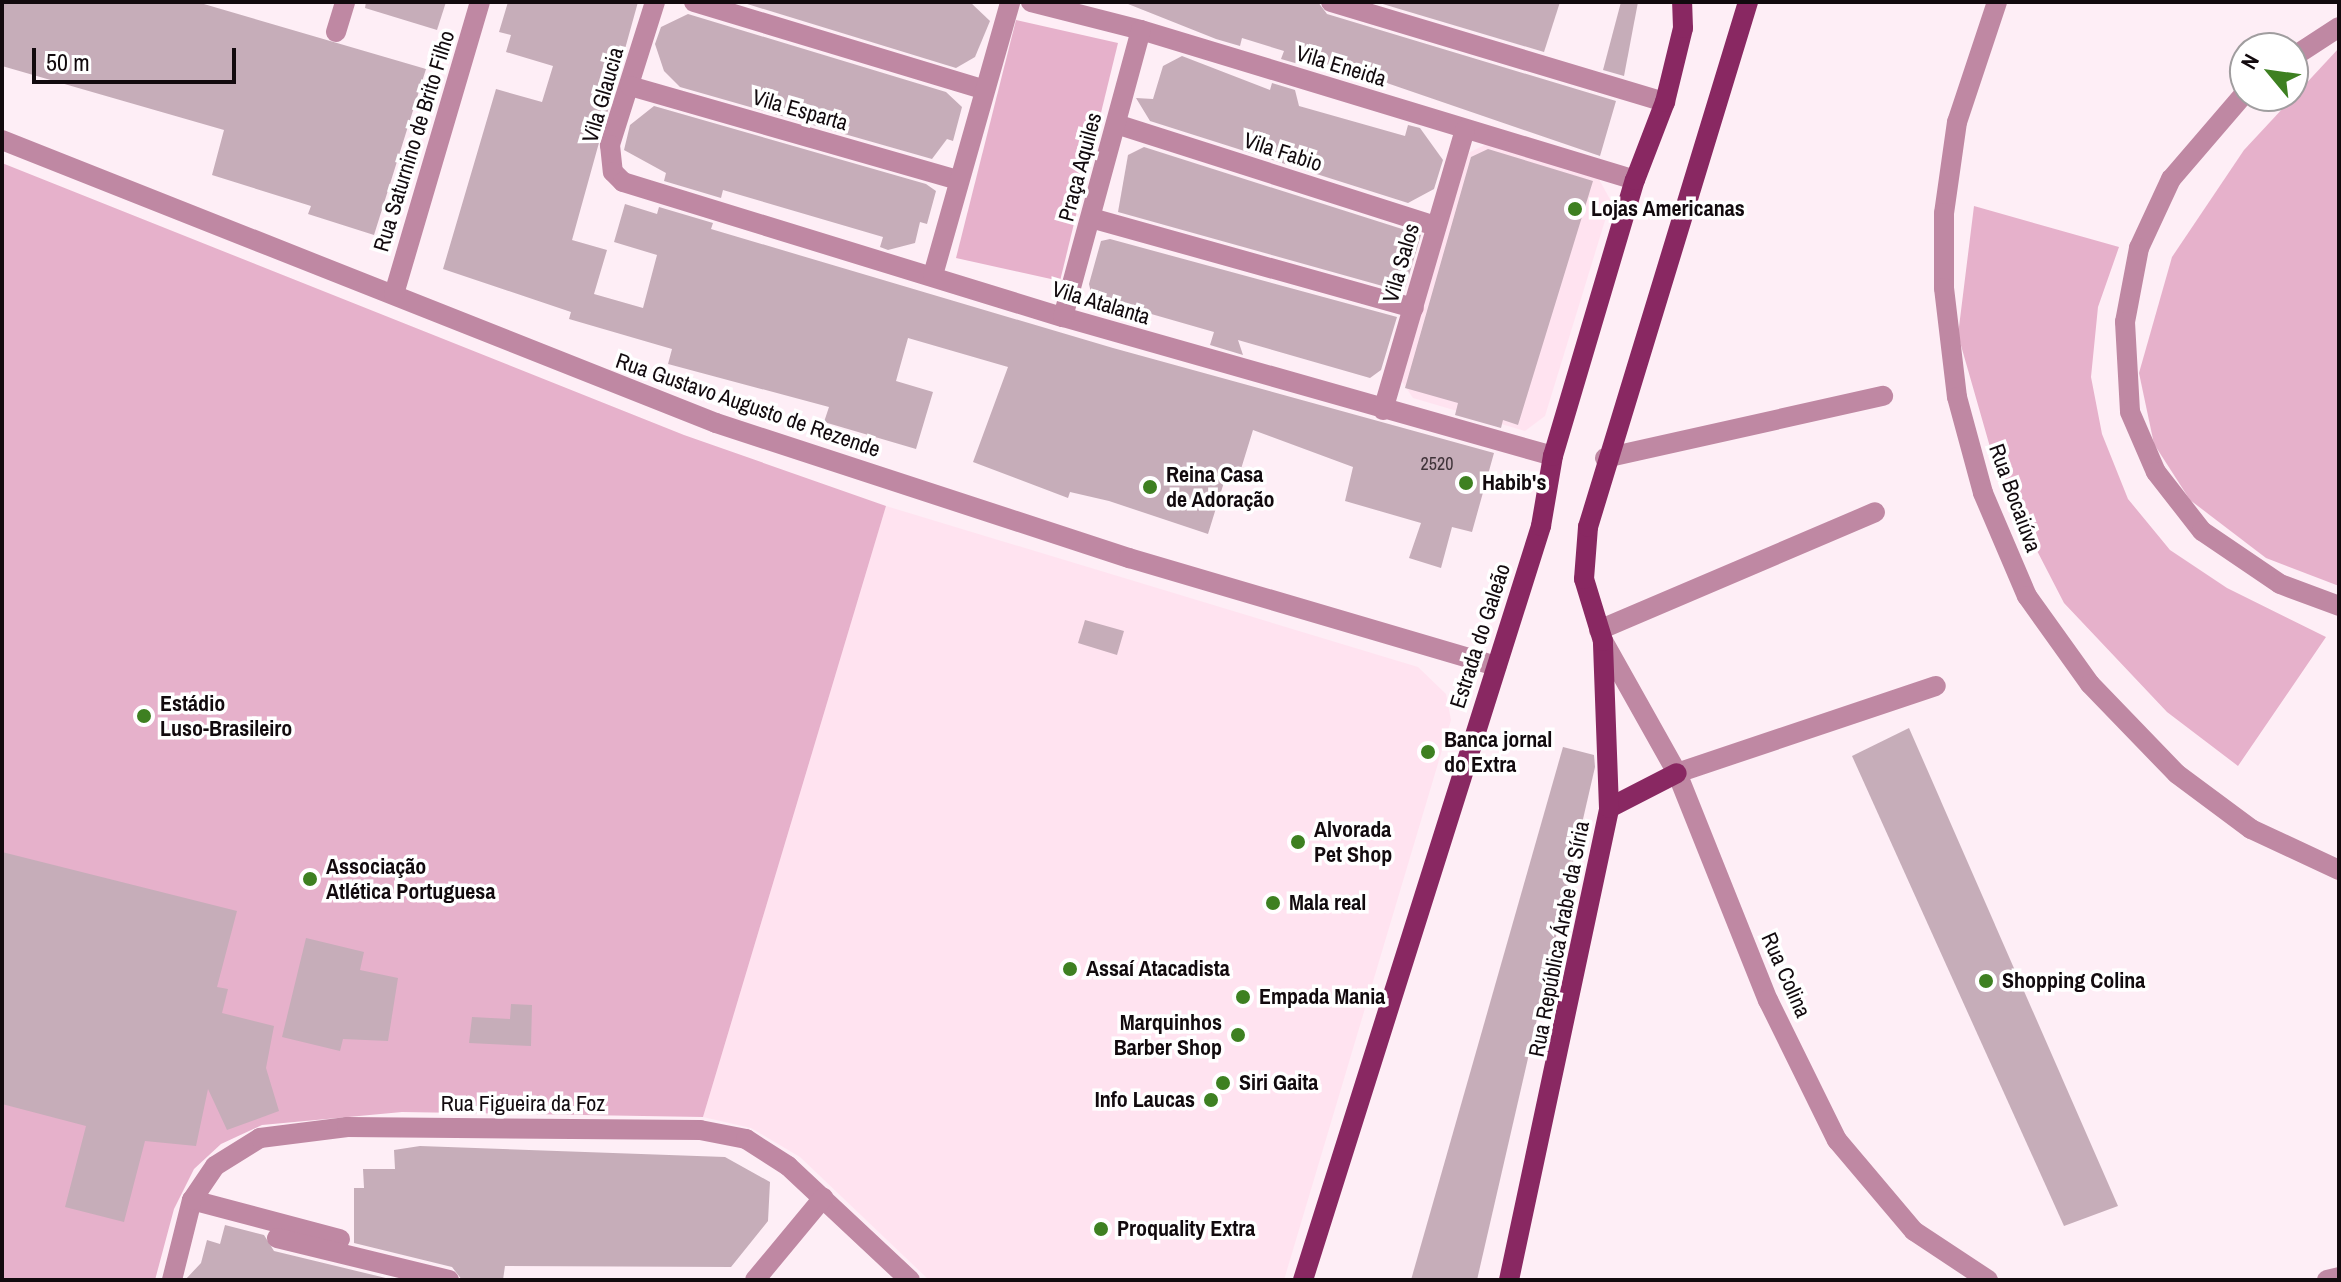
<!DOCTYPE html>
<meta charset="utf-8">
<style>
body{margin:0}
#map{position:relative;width:2341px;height:1282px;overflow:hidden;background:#feeef6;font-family:"Archivo Narrow",sans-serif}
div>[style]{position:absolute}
.built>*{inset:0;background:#ffe3f0}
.green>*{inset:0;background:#e6b1cb}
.building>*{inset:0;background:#c6adb9}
.minor>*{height:20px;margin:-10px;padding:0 10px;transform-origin:10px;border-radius:10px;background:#bf88a3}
.major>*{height:20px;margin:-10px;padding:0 10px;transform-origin:10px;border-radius:10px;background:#892862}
.dots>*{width:22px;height:22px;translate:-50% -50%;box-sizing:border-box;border:4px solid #fff;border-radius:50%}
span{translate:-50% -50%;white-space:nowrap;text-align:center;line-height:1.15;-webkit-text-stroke:7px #fff;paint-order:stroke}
.number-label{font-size:18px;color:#3f3339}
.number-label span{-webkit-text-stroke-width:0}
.street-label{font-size:22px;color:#120a0e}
.poi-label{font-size:22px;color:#120a0e;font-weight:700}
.left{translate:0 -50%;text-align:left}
.right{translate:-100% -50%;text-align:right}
.frame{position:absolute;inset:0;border:4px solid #120a0e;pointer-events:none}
.north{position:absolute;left:2229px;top:32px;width:80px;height:80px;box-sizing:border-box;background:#fff;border:2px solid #a09d9f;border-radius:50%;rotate:299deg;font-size:22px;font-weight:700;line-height:32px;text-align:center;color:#120a0e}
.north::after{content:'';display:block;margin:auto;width:28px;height:36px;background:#3e8021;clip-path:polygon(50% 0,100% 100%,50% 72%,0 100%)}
.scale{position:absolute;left:32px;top:48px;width:204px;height:36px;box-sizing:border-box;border:4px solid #120a0e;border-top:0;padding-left:10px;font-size:24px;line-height:28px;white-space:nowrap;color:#120a0e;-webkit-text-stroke:6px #fff;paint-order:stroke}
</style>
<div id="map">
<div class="built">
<i style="clip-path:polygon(1487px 144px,1596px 174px,1611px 201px,1545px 416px,1525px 431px,1413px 398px,1401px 380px,1468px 153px)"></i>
<i style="clip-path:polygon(886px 506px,1418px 667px,1446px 694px,1451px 720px,1284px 1280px,929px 1280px,800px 1157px,751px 1128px,703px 1117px)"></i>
</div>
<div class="green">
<i style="clip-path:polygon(1016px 20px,1118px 43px,1060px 281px,956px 258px)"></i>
<i style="clip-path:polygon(2339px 48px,2339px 586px,2266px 558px,2190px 500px,2154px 444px,2139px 373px,2172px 257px,2244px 150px)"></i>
<i style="clip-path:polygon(2px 163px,684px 435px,886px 506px,703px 1117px,402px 1112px,262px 1125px,221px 1144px,194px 1169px,174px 1209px,155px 1280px,2px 1280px)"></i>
<i style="clip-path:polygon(1974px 206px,2119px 247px,2098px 307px,2091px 377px,2102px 434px,2128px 499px,2170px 550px,2227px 588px,2326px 637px,2238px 766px,2167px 712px,2064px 603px,1998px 475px,1958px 335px)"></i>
</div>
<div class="building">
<i style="clip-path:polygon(2px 2px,197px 2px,426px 69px,374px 235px,308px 214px,311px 206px,212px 175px,224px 130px,2px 66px)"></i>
<i style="clip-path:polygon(366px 2px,446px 2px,437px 30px,365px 8px)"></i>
<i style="clip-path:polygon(508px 2px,638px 2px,572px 240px,607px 250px,594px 294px,643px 308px,657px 255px,614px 242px,625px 204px,657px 214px,659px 207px,713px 223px,711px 229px,1113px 348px,1494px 453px,1472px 532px,1452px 527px,1441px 568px,1409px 558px,1421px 523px,1345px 501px,1353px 467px,1253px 430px,1241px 469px,1229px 466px,1208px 534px,1109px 501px,1070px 492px,1068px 498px,973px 462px,1008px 367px,908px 338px,896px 381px,933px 392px,916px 449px,824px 422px,829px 407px,668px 364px,672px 349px,569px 319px,571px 312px,443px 269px,496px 89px,542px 102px,553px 66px,506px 52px,511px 35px,499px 32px)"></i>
<i style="clip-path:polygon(1123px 2px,1318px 2px,1327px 14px,1616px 101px,1600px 156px,1381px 81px,1303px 59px,1302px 65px,1281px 59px,1284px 51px,1242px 38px,1240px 46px,1216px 39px)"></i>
<i style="clip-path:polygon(1376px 2px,1560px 2px,1544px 52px)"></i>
<i style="clip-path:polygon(1621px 2px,1638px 2px,1624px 76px,1603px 70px)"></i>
<i style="clip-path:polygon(744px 3px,970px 2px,990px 21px,975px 57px,956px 68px)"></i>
<i style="clip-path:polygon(688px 14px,946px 92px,962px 107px,953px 141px,947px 139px,932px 159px,680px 87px,664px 71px,655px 44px,661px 27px)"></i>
<i style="clip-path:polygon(1182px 56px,1270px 90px,1272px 83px,1295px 90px,1299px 106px,1405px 136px,1408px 125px,1420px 128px,1443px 160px,1434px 189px,1408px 203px,1150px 121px,1136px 98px,1153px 99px,1163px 66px)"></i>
<i style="clip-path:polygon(654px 106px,926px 184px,936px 191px,927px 224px,920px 222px,915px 243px,888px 250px,880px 247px,883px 237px,723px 190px,721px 198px,664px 181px,666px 173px,624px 150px,630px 125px)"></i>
<i style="clip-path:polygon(1144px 147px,1421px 235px,1404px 292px,1118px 212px,1128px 155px)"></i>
<i style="clip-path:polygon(1488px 149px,1593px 181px,1518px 425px,1503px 420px,1501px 428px,1455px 415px,1458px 403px,1405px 388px,1471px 157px)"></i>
<i style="clip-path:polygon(1110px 239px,1397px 317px,1381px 370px,1370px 378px,1238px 340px,1243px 355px,1210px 345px,1214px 332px,1092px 297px,1089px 284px,1101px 241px)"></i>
<i style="clip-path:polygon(1085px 620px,1124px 631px,1117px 655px,1078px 643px)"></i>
<i style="clip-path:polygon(1909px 728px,2118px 1206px,2064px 1226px,1852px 756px)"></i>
<i style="clip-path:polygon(1563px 747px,1594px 755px,1595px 767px,1477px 1280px,1411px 1280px)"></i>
<i style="clip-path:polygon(2px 852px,237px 911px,217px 987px,228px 989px,222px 1013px,274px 1026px,266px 1068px,279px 1111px,227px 1130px,208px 1089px,196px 1146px,145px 1141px,124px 1222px,65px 1207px,86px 1126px,2px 1104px)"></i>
<i style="clip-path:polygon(306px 938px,364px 952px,360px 970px,398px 978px,388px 1041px,343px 1039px,340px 1051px,282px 1037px)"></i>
<i style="clip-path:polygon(511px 1004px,532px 1005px,531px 1046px,469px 1043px,472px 1017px,510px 1019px)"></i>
<i style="clip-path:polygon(420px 1146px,725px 1157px,770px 1182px,768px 1221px,731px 1267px,505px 1266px,503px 1280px,462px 1280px,452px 1267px,354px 1243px,354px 1188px,364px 1188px,363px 1169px,395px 1169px,394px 1150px)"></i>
<i style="clip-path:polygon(225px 1225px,264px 1235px,274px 1251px,394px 1280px,185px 1280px,201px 1263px,207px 1240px,220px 1244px)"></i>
</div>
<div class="minor">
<i style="left:655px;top:2px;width:150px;rotate:107.5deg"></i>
<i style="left:610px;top:145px;width:27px;rotate:84deg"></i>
<i style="left:613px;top:172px;width:14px;rotate:45deg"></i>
<i style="left:623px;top:182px;width:460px;rotate:17.1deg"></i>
<i style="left:1063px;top:317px;width:509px;rotate:15.84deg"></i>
<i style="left:694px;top:2px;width:301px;rotate:16.8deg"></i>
<i style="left:1031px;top:2px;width:114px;rotate:14.3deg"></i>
<i style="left:1141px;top:30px;width:516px;rotate:16.89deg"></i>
<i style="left:1331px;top:2px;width:349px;rotate:16.7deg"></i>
<i style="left:1997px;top:2px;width:126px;rotate:108.4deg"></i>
<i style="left:1957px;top:122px;width:92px;rotate:98.1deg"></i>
<i style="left:1944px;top:213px;width:75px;rotate:90deg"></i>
<i style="left:1944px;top:288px;width:110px;rotate:83.2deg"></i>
<i style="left:1957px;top:397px;width:99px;rotate:74.8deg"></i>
<i style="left:1983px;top:493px;width:112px;rotate:66.9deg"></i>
<i style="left:2027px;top:596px;width:108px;rotate:54.4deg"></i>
<i style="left:2090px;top:684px;width:125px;rotate:46deg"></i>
<i style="left:2177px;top:774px;width:92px;rotate:36.6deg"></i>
<i style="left:2251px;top:829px;width:97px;rotate:25deg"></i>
<i style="left:336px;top:32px;width:31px;rotate:-73deg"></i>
<i style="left:2293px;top:57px;width:55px;rotate:-33.1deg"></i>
<i style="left:630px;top:86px;width:341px;rotate:16deg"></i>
<i style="left:2245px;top:93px;width:113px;rotate:130.7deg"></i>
<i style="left:2171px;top:179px;width:76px;rotate:114.9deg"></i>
<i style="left:2139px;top:248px;width:75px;rotate:100.7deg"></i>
<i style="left:2125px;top:322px;width:90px;rotate:86.8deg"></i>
<i style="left:2130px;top:412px;width:65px;rotate:66.6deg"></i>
<i style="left:2156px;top:472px;width:75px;rotate:52.1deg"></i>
<i style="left:2202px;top:531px;width:94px;rotate:34.2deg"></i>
<i style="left:2280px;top:584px;width:63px;rotate:20.4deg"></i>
<i style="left:1116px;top:124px;width:336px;rotate:17.7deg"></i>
<i style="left:2px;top:140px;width:768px;rotate:21.62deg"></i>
<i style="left:716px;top:423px;width:435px;rotate:18.1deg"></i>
<i style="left:1129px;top:558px;width:383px;rotate:16.4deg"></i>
<i style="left:1091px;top:218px;width:335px;rotate:15.6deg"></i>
<i style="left:933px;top:275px;width:284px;rotate:-74.2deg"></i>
<i style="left:394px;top:294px;width:304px;rotate:-73.6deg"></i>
<i style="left:1063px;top:317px;width:297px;rotate:-74.8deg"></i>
<i style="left:1383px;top:410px;width:292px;rotate:-73.7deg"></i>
<i style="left:1605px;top:458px;width:285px;rotate:-12.6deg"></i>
<i style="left:1599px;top:630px;width:300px;rotate:-23.1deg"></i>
<i style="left:1603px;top:641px;width:151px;rotate:60.7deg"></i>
<i style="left:1677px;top:773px;width:245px;rotate:68.2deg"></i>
<i style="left:1768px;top:1000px;width:156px;rotate:63.8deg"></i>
<i style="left:1837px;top:1140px;width:119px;rotate:49.8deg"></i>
<i style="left:1914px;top:1231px;width:89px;rotate:33.5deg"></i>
<i style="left:1677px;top:773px;width:273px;rotate:-18.6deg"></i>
<i style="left:192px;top:1200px;width:153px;rotate:14.8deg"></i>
<i style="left:277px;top:1238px;width:177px;rotate:13.7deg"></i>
<i style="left:172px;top:1280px;width:82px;rotate:-76deg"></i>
<i style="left:192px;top:1200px;width:41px;rotate:-55.9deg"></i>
<i style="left:215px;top:1166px;width:53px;rotate:-31.9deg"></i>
<i style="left:260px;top:1138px;width:88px;rotate:-7.2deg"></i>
<i style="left:347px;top:1127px;width:353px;rotate:0.5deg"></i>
<i style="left:700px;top:1130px;width:47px;rotate:11.1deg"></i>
<i style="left:746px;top:1139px;width:50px;rotate:32.7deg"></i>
<i style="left:788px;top:1166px;width:167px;rotate:43.1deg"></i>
<i style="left:755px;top:1280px;width:107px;rotate:-50.3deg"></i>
<i style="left:2327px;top:1280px;width:12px;rotate:-14deg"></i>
</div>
<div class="major">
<i style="left:1609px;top:808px;width:76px;rotate:-27.2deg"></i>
<i style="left:1303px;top:1280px;width:791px;rotate:-72.48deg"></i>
<i style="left:1541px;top:526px;width:71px;rotate:-80.3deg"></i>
<i style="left:1553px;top:456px;width:288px;rotate:-73.5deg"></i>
<i style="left:1635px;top:180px;width:84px;rotate:-69deg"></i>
<i style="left:1665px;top:102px;width:76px;rotate:-76.3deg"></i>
<i style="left:1683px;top:28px;width:26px;rotate:-92deg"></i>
<i style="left:1509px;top:1280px;width:482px;rotate:-78deg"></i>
<i style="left:1609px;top:808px;width:167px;rotate:-92.1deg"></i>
<i style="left:1603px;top:641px;width:65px;rotate:-107deg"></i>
<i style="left:1584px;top:579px;width:52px;rotate:-85.6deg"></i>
<i style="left:1588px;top:527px;width:549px;rotate:-73.05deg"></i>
</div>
<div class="dots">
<i style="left:1575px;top:209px;background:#3e8021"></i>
<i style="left:1466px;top:483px;background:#3e8021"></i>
<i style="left:1150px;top:487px;background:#3e8021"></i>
<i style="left:144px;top:716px;background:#3e8021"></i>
<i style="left:1428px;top:752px;background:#3e8021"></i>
<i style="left:1298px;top:842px;background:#3e8021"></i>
<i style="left:310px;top:879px;background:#3e8021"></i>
<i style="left:1273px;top:903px;background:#3e8021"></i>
<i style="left:1070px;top:969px;background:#3e8021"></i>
<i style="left:1986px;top:981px;background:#3e8021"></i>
<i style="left:1243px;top:997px;background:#3e8021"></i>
<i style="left:1238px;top:1035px;background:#3e8021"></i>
<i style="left:1223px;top:1083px;background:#3e8021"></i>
<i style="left:1211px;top:1100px;background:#3e8021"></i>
<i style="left:1101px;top:1229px;background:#3e8021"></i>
</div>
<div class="number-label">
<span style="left:1437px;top:464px">2520</span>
</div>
<div class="street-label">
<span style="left:1341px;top:66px;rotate:17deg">Vila Eneida</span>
<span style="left:603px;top:95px;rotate:-74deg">Vila Glaucia</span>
<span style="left:800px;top:110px;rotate:16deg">Vila Esparta</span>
<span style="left:414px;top:141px;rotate:-73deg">Rua Saturnino de Brito Filho</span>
<span style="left:1283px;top:152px;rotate:18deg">Vila Fabio</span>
<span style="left:1080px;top:167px;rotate:-75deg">Praça Aquiles</span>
<span style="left:1401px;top:263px;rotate:-74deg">Vila Salos</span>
<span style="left:1101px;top:303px;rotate:17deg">Vila Atalanta</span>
<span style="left:748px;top:405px;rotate:19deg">Rua Gustavo Augusto de Rezende</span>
<span style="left:2015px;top:498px;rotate:70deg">Rua Bocaiúva</span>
<span style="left:1480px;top:636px;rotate:-72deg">Estrada do Galeão</span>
<span style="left:1559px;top:939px;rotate:-79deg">Rua República Árabe da Síria</span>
<span style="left:1786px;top:975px;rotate:66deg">Rua Colina</span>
<span style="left:523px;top:1104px">Rua Figueira da Foz</span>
</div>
<div class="poi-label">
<span class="left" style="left:1591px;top:209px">Lojas Americanas</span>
<span class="left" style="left:1166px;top:487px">Reina Casa<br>de Adoração</span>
<span class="left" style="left:1482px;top:483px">Habib's</span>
<span class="left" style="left:160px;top:716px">Estádio<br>Luso-Brasileiro</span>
<span class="left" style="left:1444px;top:752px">Banca jornal<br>do Extra</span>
<span class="left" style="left:1314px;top:842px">Alvorada<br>Pet Shop</span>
<span class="left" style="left:326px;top:879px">Associação<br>Atlética Portuguesa</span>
<span class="left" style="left:1289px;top:903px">Mala real</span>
<span class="left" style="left:1086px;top:969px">Assaí Atacadista</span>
<span class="left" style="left:2002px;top:981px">Shopping Colina</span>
<span class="left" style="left:1259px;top:997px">Empada Mania</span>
<span class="right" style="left:1222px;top:1035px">Marquinhos<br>Barber Shop</span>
<span class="left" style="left:1239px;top:1083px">Siri Gaita</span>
<span class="right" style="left:1195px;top:1100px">Info Laucas</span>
<span class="left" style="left:1117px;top:1229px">Proquality Extra</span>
</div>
<div class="frame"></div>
<div class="north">N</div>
<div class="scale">50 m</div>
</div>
